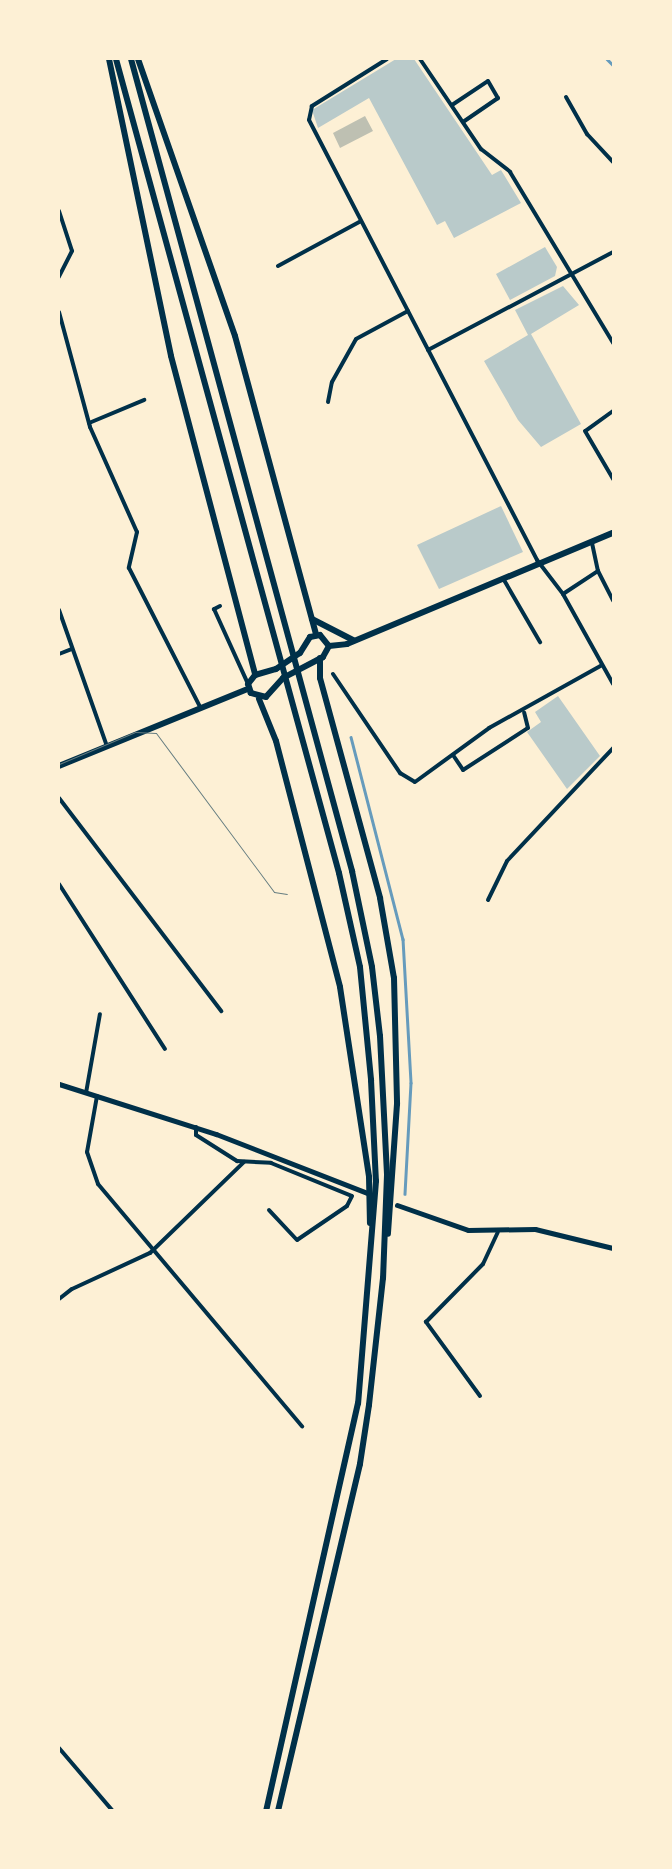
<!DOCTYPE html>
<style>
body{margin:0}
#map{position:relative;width:672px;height:1869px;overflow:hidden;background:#fdf0d5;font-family:"Work Sans",sans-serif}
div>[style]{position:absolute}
.green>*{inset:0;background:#b9caca}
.stream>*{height:2.5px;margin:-1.25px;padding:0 1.25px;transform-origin:1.25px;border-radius:1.25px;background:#669bbc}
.building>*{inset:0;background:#bec0b2}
.minor>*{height:4px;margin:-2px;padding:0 2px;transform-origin:2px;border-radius:2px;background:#003049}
.tertiary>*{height:5px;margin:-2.5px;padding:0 2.5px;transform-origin:2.5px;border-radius:2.5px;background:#003049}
.secondary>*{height:5.5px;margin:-2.75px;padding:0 2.75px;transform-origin:2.75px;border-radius:2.75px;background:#003049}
.primary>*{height:6px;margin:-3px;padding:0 3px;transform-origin:3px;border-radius:3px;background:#003049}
.trunk>*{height:6px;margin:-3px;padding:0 3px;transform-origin:3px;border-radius:3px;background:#003049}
.tram>*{height:1px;margin:-0.5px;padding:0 0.5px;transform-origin:0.5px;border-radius:0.5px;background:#657d81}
span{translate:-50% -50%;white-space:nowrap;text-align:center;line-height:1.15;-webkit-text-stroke:4.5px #fdf0d5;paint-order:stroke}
.frame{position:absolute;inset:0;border:60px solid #fdf0d5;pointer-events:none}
</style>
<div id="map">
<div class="green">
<i style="clip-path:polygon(396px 59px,414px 59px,492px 175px,501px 170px,521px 203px,454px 238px,445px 221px,437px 225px,369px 98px,318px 128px,312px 110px)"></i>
<i style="clip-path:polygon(545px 247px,557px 267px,555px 276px,510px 300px,496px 274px)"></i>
<i style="clip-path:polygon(563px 286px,579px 305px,531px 334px,581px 424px,541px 447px,518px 420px,484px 361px,528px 335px,515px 310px)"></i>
<i style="clip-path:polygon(501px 506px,523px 552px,439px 589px,417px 545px)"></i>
<i style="clip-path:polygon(558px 696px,600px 756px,567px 789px,527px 732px,541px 722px,535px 712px)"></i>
</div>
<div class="stream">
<i style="left:607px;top:59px;width:8px;rotate:45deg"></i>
<i style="left:351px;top:737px;width:209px;rotate:75.6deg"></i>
<i style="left:403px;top:939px;width:144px;rotate:86.8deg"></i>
<i style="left:411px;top:1083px;width:111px;rotate:93.1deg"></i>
</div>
<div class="building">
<i style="clip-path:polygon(365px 116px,373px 131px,340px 148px,333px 133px)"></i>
</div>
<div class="minor">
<i style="left:387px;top:59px;width:89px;rotate:147.9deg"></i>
<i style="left:312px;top:106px;width:14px;rotate:102deg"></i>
<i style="left:309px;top:120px;width:496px;rotate:62.6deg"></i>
<i style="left:537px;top:560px;width:43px;rotate:52.6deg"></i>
<i style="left:563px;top:594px;width:103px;rotate:60.9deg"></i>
<i style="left:420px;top:59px;width:109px;rotate:55.9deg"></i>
<i style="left:481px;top:149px;width:37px;rotate:38deg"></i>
<i style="left:510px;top:172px;width:200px;rotate:58.9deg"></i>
<i style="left:566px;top:97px;width:43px;rotate:60.4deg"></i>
<i style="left:587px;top:134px;width:38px;rotate:47deg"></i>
<i style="left:452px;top:105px;width:43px;rotate:-33.7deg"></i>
<i style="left:488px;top:81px;width:20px;rotate:60deg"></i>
<i style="left:498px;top:98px;width:42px;rotate:145.6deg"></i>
<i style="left:59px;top:211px;width:42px;rotate:72deg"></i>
<i style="left:72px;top:251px;width:29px;rotate:117deg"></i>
<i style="left:278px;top:266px;width:94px;rotate:-28.5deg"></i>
<i style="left:59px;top:312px;width:119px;rotate:74.9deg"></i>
<i style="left:90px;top:427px;width:115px;rotate:65.9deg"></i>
<i style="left:137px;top:532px;width:37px;rotate:103deg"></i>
<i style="left:129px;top:568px;width:156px;rotate:62.9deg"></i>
<i style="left:428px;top:350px;width:209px;rotate:-27.9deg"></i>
<i style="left:328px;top:402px;width:20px;rotate:-79deg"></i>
<i style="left:332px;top:382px;width:49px;rotate:-60.8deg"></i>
<i style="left:356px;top:339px;width:59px;rotate:-28.3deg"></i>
<i style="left:613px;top:411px;width:34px;rotate:144deg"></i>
<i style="left:585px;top:431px;width:56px;rotate:59.7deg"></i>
<i style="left:89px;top:423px;width:60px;rotate:-22.7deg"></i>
<i style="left:592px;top:543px;width:29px;rotate:78deg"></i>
<i style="left:598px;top:571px;width:33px;rotate:63deg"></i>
<i style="left:504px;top:580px;width:72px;rotate:59.9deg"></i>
<i style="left:563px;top:594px;width:42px;rotate:-33.3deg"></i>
<i style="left:220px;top:606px;width:7px;rotate:153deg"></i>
<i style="left:214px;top:609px;width:82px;rotate:65.6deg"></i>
<i style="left:59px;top:610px;width:144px;rotate:70.6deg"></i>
<i style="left:59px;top:654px;width:14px;rotate:-21deg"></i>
<i style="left:333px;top:674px;width:120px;rotate:55.9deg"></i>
<i style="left:400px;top:773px;width:17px;rotate:31deg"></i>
<i style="left:415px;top:782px;width:92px;rotate:-36.1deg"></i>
<i style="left:489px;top:728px;width:129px;rotate:-29.1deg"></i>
<i style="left:453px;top:755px;width:18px;rotate:56deg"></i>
<i style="left:463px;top:770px;width:77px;rotate:-32.9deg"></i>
<i style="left:528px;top:728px;width:16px;rotate:-104deg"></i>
<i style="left:59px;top:798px;width:268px;rotate:52.7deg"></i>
<i style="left:59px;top:884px;width:196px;rotate:57.3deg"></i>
<i style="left:488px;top:900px;width:43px;rotate:-64deg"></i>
<i style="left:507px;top:861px;width:155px;rotate:-46.8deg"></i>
<i style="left:86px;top:1093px;width:80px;rotate:-80deg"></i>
<i style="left:97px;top:1096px;width:57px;rotate:100.1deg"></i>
<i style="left:87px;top:1152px;width:34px;rotate:71deg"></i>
<i style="left:98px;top:1184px;width:317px;rotate:49.9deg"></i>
<i style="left:196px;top:1127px;width:8px;rotate:90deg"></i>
<i style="left:196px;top:1135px;width:49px;rotate:32.4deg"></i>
<i style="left:237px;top:1161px;width:34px;rotate:3deg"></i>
<i style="left:271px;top:1163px;width:87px;rotate:22.2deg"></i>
<i style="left:352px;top:1196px;width:11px;rotate:117deg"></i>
<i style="left:347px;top:1206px;width:60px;rotate:145.8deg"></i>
<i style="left:297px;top:1240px;width:41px;rotate:-133deg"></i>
<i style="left:59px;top:1299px;width:16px;rotate:-38deg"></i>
<i style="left:72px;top:1289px;width:86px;rotate:-24.8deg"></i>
<i style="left:150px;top:1253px;width:131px;rotate:-44.1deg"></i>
<i style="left:480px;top:1396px;width:92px;rotate:-126.1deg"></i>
<i style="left:426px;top:1322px;width:81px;rotate:-45.5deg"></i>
<i style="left:483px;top:1264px;width:35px;rotate:-65deg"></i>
<i style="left:59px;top:1748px;width:82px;rotate:49.5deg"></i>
</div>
<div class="tertiary">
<i style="left:59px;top:1084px;width:165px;rotate:17.7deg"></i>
<i style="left:216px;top:1134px;width:162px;rotate:21.3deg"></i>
<i style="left:397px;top:1205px;width:75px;rotate:19.4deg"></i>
<i style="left:468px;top:1230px;width:67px;rotate:-0.9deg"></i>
<i style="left:535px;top:1229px;width:80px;rotate:13.7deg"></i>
</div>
<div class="secondary">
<i style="left:59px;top:766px;width:204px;rotate:-22.2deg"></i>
</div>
<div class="primary">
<i style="left:320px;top:635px;width:14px;rotate:51deg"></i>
<i style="left:329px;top:646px;width:13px;rotate:119deg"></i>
<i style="left:323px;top:657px;width:45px;rotate:152.3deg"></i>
<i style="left:283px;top:678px;width:25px;rotate:132deg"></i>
<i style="left:266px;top:697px;width:16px;rotate:-165deg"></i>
<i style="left:251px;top:693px;width:9px;rotate:-108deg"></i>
<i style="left:248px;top:684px;width:11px;rotate:-52deg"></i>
<i style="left:255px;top:675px;width:22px;rotate:-16deg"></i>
<i style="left:276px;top:669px;width:29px;rotate:-34deg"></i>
<i style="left:300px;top:653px;width:19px;rotate:-58deg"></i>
<i style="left:310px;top:637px;width:10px;rotate:-11deg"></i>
<i style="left:329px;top:646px;width:18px;rotate:-6deg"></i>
<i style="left:347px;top:644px;width:288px;rotate:-22.7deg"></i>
</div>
<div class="trunk">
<i style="left:109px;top:59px;width:303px;rotate:78.2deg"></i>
<i style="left:171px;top:356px;width:330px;rotate:75.2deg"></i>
<i style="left:116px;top:59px;width:844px;rotate:74.68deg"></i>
<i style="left:339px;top:873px;width:96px;rotate:77.4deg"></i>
<i style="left:360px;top:967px;width:114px;rotate:84.4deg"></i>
<i style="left:371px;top:1080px;width:101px;rotate:87.2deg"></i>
<i style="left:376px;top:1181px;width:223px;rotate:94.6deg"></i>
<i style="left:358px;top:1403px;width:417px;rotate:102.7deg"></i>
<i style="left:131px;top:59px;width:842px;rotate:74.77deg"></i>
<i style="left:352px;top:871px;width:98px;rotate:78.2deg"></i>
<i style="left:372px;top:967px;width:69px;rotate:83.4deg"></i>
<i style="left:380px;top:1036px;width:139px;rotate:87.1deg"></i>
<i style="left:387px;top:1175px;width:103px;rotate:92.2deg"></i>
<i style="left:383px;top:1278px;width:128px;rotate:96.3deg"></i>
<i style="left:369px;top:1405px;width:60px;rotate:98.7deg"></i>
<i style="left:360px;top:1464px;width:356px;rotate:103.3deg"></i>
<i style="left:138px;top:59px;width:293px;rotate:70.7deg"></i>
<i style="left:235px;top:336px;width:310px;rotate:74.8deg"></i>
<i style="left:312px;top:619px;width:46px;rotate:27.1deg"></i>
<i style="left:320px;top:658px;width:20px;rotate:90deg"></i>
<i style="left:320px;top:678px;width:228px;rotate:74.7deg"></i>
<i style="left:380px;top:898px;width:81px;rotate:80.1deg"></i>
<i style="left:394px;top:978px;width:126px;rotate:88.6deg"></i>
<i style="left:397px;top:1104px;width:130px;rotate:94deg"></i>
<i style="left:259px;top:699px;width:45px;rotate:68deg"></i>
<i style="left:276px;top:741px;width:254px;rotate:75.4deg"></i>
<i style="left:340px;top:987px;width:192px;rotate:81.3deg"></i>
<i style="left:369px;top:1177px;width:46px;rotate:88.8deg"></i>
</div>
<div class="tram">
<i style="left:59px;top:764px;width:82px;rotate:-22.8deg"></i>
<i style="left:135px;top:732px;width:21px;rotate:3deg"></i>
<i style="left:156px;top:733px;width:198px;rotate:53.4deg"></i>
<i style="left:274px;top:892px;width:13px;rotate:9deg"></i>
</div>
<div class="frame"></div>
</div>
